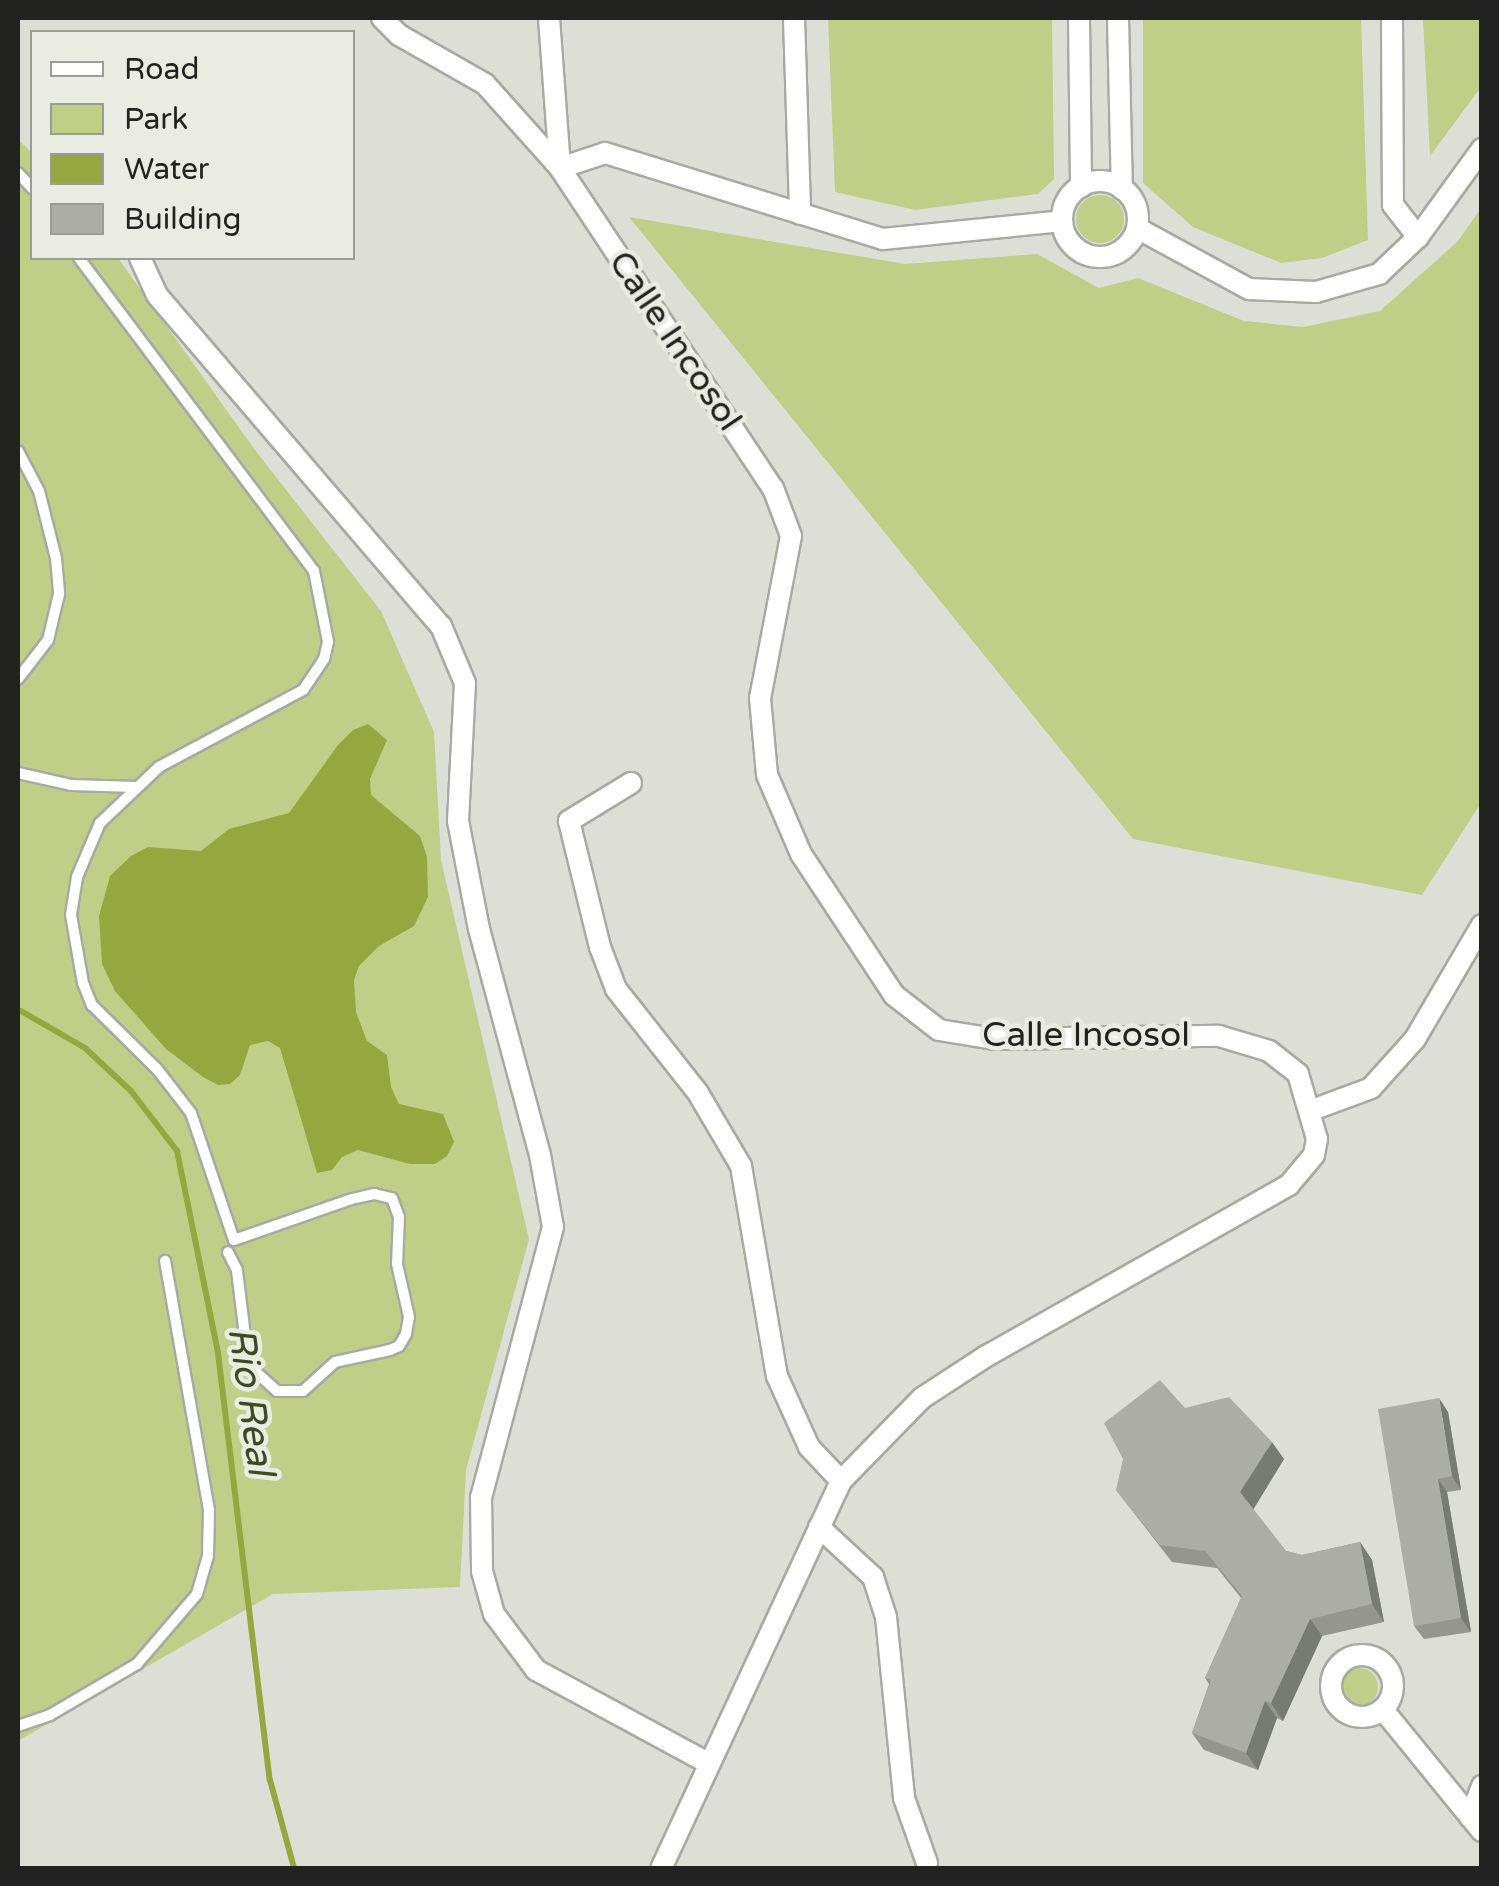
<!DOCTYPE html>
<style>
body{margin:0}
#map{position:relative;width:1499px;height:1886px;overflow:hidden;background:#dddfd6;font-family:"Varela Round",sans-serif}
div>[style]{position:absolute}
.green>*{inset:0;background:#c1ce88}
.round{border-radius:50%}
.water>*{inset:0;background:#97a740}
.stream>*{height:6px;margin:-3px;padding:0 3px;transform-origin:3px;border-radius:3px;background:#97a740}
.roads{filter:drop-shadow(2px 0 #a8aaa2) drop-shadow(-2px 0 #a8aaa2) drop-shadow(0 2px #a8aaa2) drop-shadow(0 -2px #a8aaa2)}
.service>*{height:10px;margin:-5px;padding:0 5px;transform-origin:5px;border-radius:5px;background:#fff}
.minor>*{height:20px;margin:-10px;padding:0 10px;transform-origin:10px;border-radius:10px;background:#fff}
.minor>.ring{margin:-10px;padding:0;box-sizing:content-box;background:none;border:20px solid #fff;border-radius:50%}
.wall>*{inset:0;background:#94968f}
.shaded-wall>*{inset:0;background:#787a74}
.building>*{inset:0;background:#acaea6}
span{translate:-50% -50%;white-space:nowrap;text-align:center;line-height:1.15;-webkit-text-stroke:9px #eaece4;paint-order:stroke}
.street-label{font-size:35px;color:#222320}
.water-label{font-size:38px;color:#41491e;font-style:italic}
.frame{position:absolute;inset:0;border:20px solid #222320;pointer-events:none}
.legend{position:absolute;left:30px;top:30px;width:325px;height:230px;box-sizing:border-box;background:#eaece4;border:2px solid #9a9c96;margin:0;padding:12px 18px;list-style:none;font-size:30px;color:#222320}
.legend li{display:flex;align-items:center;gap:20px;height:50px}
.legend b{width:50px;border:2px solid #9a9c96}
</style>
<div id="map">
<div class="green">
<i style="clip-path:polygon(828px 18px,1052px 18px,1054px 179px,1038px 194px,915px 210px,835px 192px)"></i>
<i style="clip-path:polygon(1143px 18px,1361px 18px,1368px 240px,1322px 258px,1281px 263px,1193px 227px,1143px 183px)"></i>
<i style="clip-path:polygon(1423px 18px,1481px 18px,1481px 87px,1430px 156px)"></i>
<i style="clip-path:polygon(18px 139px,32px 153px,32px 258px,118px 258px,255px 450px,381px 611px,434px 732px,441px 860px,529px 1239px,466px 1470px,460px 1587px,273px 1594px,18px 1741px)"></i>
<i class="round" style="left:1076px;top:195px;width:48px;height:48px"></i>
<i style="clip-path:polygon(1481px 208px,1481px 803px,1422px 895px,1133px 839px,629px 217px,905px 264px,1037px 254px,1099px 288px,1138px 278px,1244px 321px,1303px 327px,1380px 311px,1458px 241px)"></i>
<i class="round" style="left:1340px;top:1668px;width:38px;height:38px"></i>
</div>
<div class="water">
<i style="clip-path:polygon(368px 724px,387px 740px,370px 779px,371px 795px,420px 836px,427px 857px,428px 897px,414px 926px,379px 946px,359px 966px,354px 980px,356px 1012px,367px 1041px,387px 1055px,391px 1087px,399px 1104px,443px 1114px,454px 1142px,447px 1156px,435px 1164px,410px 1164px,358px 1150px,342px 1157px,332px 1170px,317px 1173px,280px 1048px,268px 1041px,250px 1045px,240px 1075px,230px 1084px,218px 1085px,203px 1077px,166px 1049px,115px 991px,102px 964px,99px 916px,110px 876px,131px 856px,148px 847px,201px 851px,229px 829px,289px 813px,338px 745px,353px 730px)"></i>
</div>
<div class="stream">
<i style="left:21px;top:1011px;width:74px;rotate:30deg"></i>
<i style="left:85px;top:1048px;width:63px;rotate:43.1deg"></i>
<i style="left:131px;top:1091px;width:76px;rotate:52.5deg"></i>
<i style="left:177px;top:1151px;width:206px;rotate:78.5deg"></i>
<i style="left:218px;top:1353px;width:430px;rotate:83.1deg"></i>
<i style="left:270px;top:1780px;width:91px;rotate:74.7deg"></i>
</div>
<div class="roads">
<div class="service">
<i style="left:18px;top:173px;width:21px;rotate:47deg"></i>
<i style="left:79px;top:258px;width:391px;rotate:53.1deg"></i>
<i style="left:314px;top:571px;width:72px;rotate:78.8deg"></i>
<i style="left:328px;top:642px;width:17px;rotate:103deg"></i>
<i style="left:324px;top:659px;width:37px;rotate:124deg"></i>
<i style="left:303px;top:690px;width:163px;rotate:151.9deg"></i>
<i style="left:159px;top:767px;width:81px;rotate:136.5deg"></i>
<i style="left:100px;top:823px;width:59px;rotate:113.1deg"></i>
<i style="left:77px;top:877px;width:38px;rotate:99deg"></i>
<i style="left:71px;top:915px;width:69px;rotate:80deg"></i>
<i style="left:83px;top:983px;width:24px;rotate:68deg"></i>
<i style="left:92px;top:1005px;width:91px;rotate:44.6deg"></i>
<i style="left:157px;top:1069px;width:56px;rotate:52.3deg"></i>
<i style="left:191px;top:1113px;width:134px;rotate:71.3deg"></i>
<i style="left:234px;top:1240px;width:125px;rotate:-19.2deg"></i>
<i style="left:352px;top:1199px;width:23px;rotate:-13deg"></i>
<i style="left:374px;top:1194px;width:18px;rotate:13deg"></i>
<i style="left:392px;top:1198px;width:20px;rotate:70deg"></i>
<i style="left:399px;top:1217px;width:47px;rotate:92.4deg"></i>
<i style="left:397px;top:1264px;width:54px;rotate:77.2deg"></i>
<i style="left:409px;top:1317px;width:17px;rotate:100deg"></i>
<i style="left:406px;top:1334px;width:14px;rotate:120deg"></i>
<i style="left:399px;top:1346px;width:10px;rotate:156deg"></i>
<i style="left:390px;top:1350px;width:56px;rotate:167.7deg"></i>
<i style="left:335px;top:1362px;width:43px;rotate:137.8deg"></i>
<i style="left:303px;top:1391px;width:26px;rotate:180deg"></i>
<i style="left:277px;top:1391px;width:27px;rotate:-138deg"></i>
<i style="left:257px;top:1373px;width:23px;rotate:-115deg"></i>
<i style="left:247px;top:1352px;width:83px;rotate:-97deg"></i>
<i style="left:237px;top:1270px;width:20px;rotate:-117deg"></i>
<i style="left:18px;top:451px;width:45px;rotate:62.3deg"></i>
<i style="left:39px;top:491px;width:69px;rotate:75.8deg"></i>
<i style="left:56px;top:558px;width:36px;rotate:85deg"></i>
<i style="left:59px;top:594px;width:47px;rotate:103.4deg"></i>
<i style="left:48px;top:640px;width:49px;rotate:127.6deg"></i>
<i style="left:18px;top:773px;width:54px;rotate:12.8deg"></i>
<i style="left:71px;top:785px;width:65px;rotate:1.8deg"></i>
<i style="left:18px;top:1726px;width:34px;rotate:-19deg"></i>
<i style="left:50px;top:1715px;width:101px;rotate:-30.4deg"></i>
<i style="left:137px;top:1664px;width:92px;rotate:-49.4deg"></i>
<i style="left:197px;top:1594px;width:40px;rotate:-74deg"></i>
<i style="left:208px;top:1556px;width:46px;rotate:-88.8deg"></i>
<i style="left:209px;top:1510px;width:253px;rotate:-100deg"></i>
</div>
<div class="minor">
<i style="left:382px;top:18px;width:24px;rotate:45deg"></i>
<i style="left:399px;top:35px;width:99px;rotate:29.7deg"></i>
<i style="left:485px;top:84px;width:113px;rotate:48.2deg"></i>
<i style="left:560px;top:168px;width:384px;rotate:56.4deg"></i>
<i style="left:773px;top:488px;width:51px;rotate:69.4deg"></i>
<i style="left:791px;top:536px;width:165px;rotate:100.8deg"></i>
<i style="left:760px;top:698px;width:77px;rotate:84.8deg"></i>
<i style="left:767px;top:775px;width:86px;rotate:66.7deg"></i>
<i style="left:801px;top:854px;width:169px;rotate:56.6deg"></i>
<i style="left:894px;top:995px;width:57px;rotate:37.9deg"></i>
<i style="left:939px;top:1030px;width:57px;rotate:9.1deg"></i>
<i style="left:995px;top:1039px;width:224px;rotate:-0.8deg"></i>
<i style="left:1219px;top:1036px;width:52px;rotate:16.7deg"></i>
<i style="left:1269px;top:1051px;width:37px;rotate:38deg"></i>
<i style="left:1298px;top:1074px;width:68px;rotate:73.7deg"></i>
<i style="left:1317px;top:1139px;width:16px;rotate:101deg"></i>
<i style="left:1314px;top:1155px;width:39px;rotate:130deg"></i>
<i style="left:1289px;top:1185px;width:346px;rotate:150.5deg"></i>
<i style="left:988px;top:1355px;width:79px;rotate:146.9deg"></i>
<i style="left:922px;top:1398px;width:116px;rotate:134.3deg"></i>
<i style="left:841px;top:1481px;width:427px;rotate:114.9deg"></i>
<i style="left:549px;top:18px;width:150px;rotate:85.8deg"></i>
<i style="left:560px;top:168px;width:47px;rotate:-18.4deg"></i>
<i style="left:605px;top:153px;width:291px;rotate:17.2deg"></i>
<i style="left:883px;top:239px;width:180px;rotate:-5.7deg"></i>
<i style="left:794px;top:18px;width:196px;rotate:88.2deg"></i>
<i style="left:1079px;top:18px;width:169px;rotate:89.3deg"></i>
<i style="left:1118px;top:18px;width:171px;rotate:88.7deg"></i>
<i style="left:1392px;top:18px;width:187px;rotate:89.7deg"></i>
<i style="left:1393px;top:205px;width:41px;rotate:52deg"></i>
<i class="ring" style="left:1062px;top:181px;width:56px;height:56px"></i>
<i style="left:1137px;top:228px;width:128px;rotate:28.6deg"></i>
<i style="left:1249px;top:289px;width:67px;rotate:2.6deg"></i>
<i style="left:1316px;top:292px;width:66px;rotate:-15.9deg"></i>
<i style="left:1379px;top:274px;width:54px;rotate:-43.5deg"></i>
<i style="left:1418px;top:237px;width:109px;rotate:-54deg"></i>
<i style="left:140px;top:258px;width:41px;rotate:65.3deg"></i>
<i style="left:157px;top:295px;width:436px;rotate:49.4deg"></i>
<i style="left:441px;top:626px;width:62px;rotate:67.2deg"></i>
<i style="left:465px;top:683px;width:138px;rotate:92.9deg"></i>
<i style="left:458px;top:821px;width:110px;rotate:79deg"></i>
<i style="left:479px;top:929px;width:234px;rotate:74.9deg"></i>
<i style="left:540px;top:1155px;width:73px;rotate:79.8deg"></i>
<i style="left:553px;top:1227px;width:279px;rotate:104.9deg"></i>
<i style="left:481px;top:1497px;width:74px;rotate:89.2deg"></i>
<i style="left:482px;top:1571px;width:45px;rotate:74.4deg"></i>
<i style="left:494px;top:1614px;width:70px;rotate:53.1deg"></i>
<i style="left:536px;top:1670px;width:196px;rotate:28.4deg"></i>
<i style="left:631px;top:783px;width:73px;rotate:148.5deg"></i>
<i style="left:569px;top:821px;width:130px;rotate:76.2deg"></i>
<i style="left:600px;top:947px;width:45px;rotate:69.1deg"></i>
<i style="left:616px;top:989px;width:132px;rotate:51.7deg"></i>
<i style="left:698px;top:1093px;width:85px;rotate:59.5deg"></i>
<i style="left:741px;top:1166px;width:213px;rotate:80.3deg"></i>
<i style="left:777px;top:1376px;width:78px;rotate:65.7deg"></i>
<i style="left:809px;top:1447px;width:47px;rotate:46.7deg"></i>
<i style="left:1312px;top:1110px;width:63px;rotate:-20.4deg"></i>
<i style="left:1371px;top:1088px;width:66px;rotate:-48.1deg"></i>
<i style="left:1415px;top:1039px;width:132px;rotate:-59.6deg"></i>
<i style="left:819px;top:1527px;width:74px;rotate:42.8deg"></i>
<i style="left:873px;top:1577px;width:42px;rotate:72deg"></i>
<i style="left:886px;top:1617px;width:182px;rotate:84.3deg"></i>
<i style="left:904px;top:1798px;width:69px;rotate:70.5deg"></i>
<i class="ring" style="left:1331px;top:1655px;width:42px;height:42px"></i>
<i style="left:1384px;top:1711px;width:155px;rotate:50.8deg"></i>
<i style="left:1482px;top:1786px;width:33px;rotate:111deg"></i>
<i style="left:1470px;top:1817px;width:14px;rotate:-34deg"></i>
</div>
</div>
<div class="wall">
<i style="clip-path:polygon(1185px 1408px,1284px 1459px,1253px 1509px,1286px 1551px,1302px 1555px,1360px 1542px,1372px 1560px,1384px 1622px,1322px 1636px,1283px 1721px,1277px 1718px,1258px 1770px,1204px 1750px,1192px 1733px,1209px 1684px,1205px 1678px,1241px 1598px,1217px 1568px,1172px 1562px,1116px 1490px)"></i>
<i style="clip-path:polygon(1448px 1412px,1461px 1490px,1447px 1492px,1471px 1632px,1424px 1639px,1414px 1626px)"></i>
</div>
<div class="shaded-wall">
<i style="clip-path:polygon(1439px 1398px,1448px 1412px,1461px 1490px,1452px 1476px)"></i>
<i style="clip-path:polygon(1272px 1442px,1284px 1459px,1253px 1510px,1240px 1492px)"></i>
<i style="clip-path:polygon(1438px 1479px,1447px 1492px,1471px 1632px,1461px 1618px)"></i>
<i style="clip-path:polygon(1360px 1542px,1372px 1560px,1384px 1622px,1372px 1604px)"></i>
<i style="clip-path:polygon(1310px 1619px,1322px 1636px,1283px 1721px,1271px 1703px)"></i>
<i style="clip-path:polygon(1265px 1701px,1277px 1718px,1258px 1770px,1246px 1753px)"></i>
</div>
<div class="building">
<i style="clip-path:polygon(1160px 1380px,1185px 1408px,1229px 1397px,1272px 1442px,1240px 1492px,1286px 1551px,1302px 1555px,1360px 1542px,1372px 1604px,1310px 1619px,1271px 1703px,1265px 1701px,1246px 1753px,1192px 1733px,1211px 1680px,1205px 1678px,1242px 1596px,1205px 1551px,1160px 1545px,1116px 1490px,1123px 1459px,1104px 1423px)"></i>
<i style="clip-path:polygon(1439px 1398px,1452px 1476px,1438px 1479px,1461px 1618px,1414px 1626px,1378px 1409px)"></i>
</div>
<div class="street-label">
<span style="left:675px;top:341px;rotate:56deg">Calle Incosol</span>
<span style="left:1086px;top:1035px">Calle Incosol</span>
</div>
<div class="water-label">
<span style="left:250px;top:1401px;rotate:82deg">Rio Real</span>
</div>
<div class="frame"></div>
<ul class="legend">
<li><b style="height:12px;background:#fff"></b>Road</li>
<li><b style="height:28px;background:#c1ce88"></b>Park</li>
<li><b style="height:28px;background:#97a740"></b>Water</li>
<li><b style="height:28px;background:#acaea6"></b>Building</li>
</ul>
</div>
